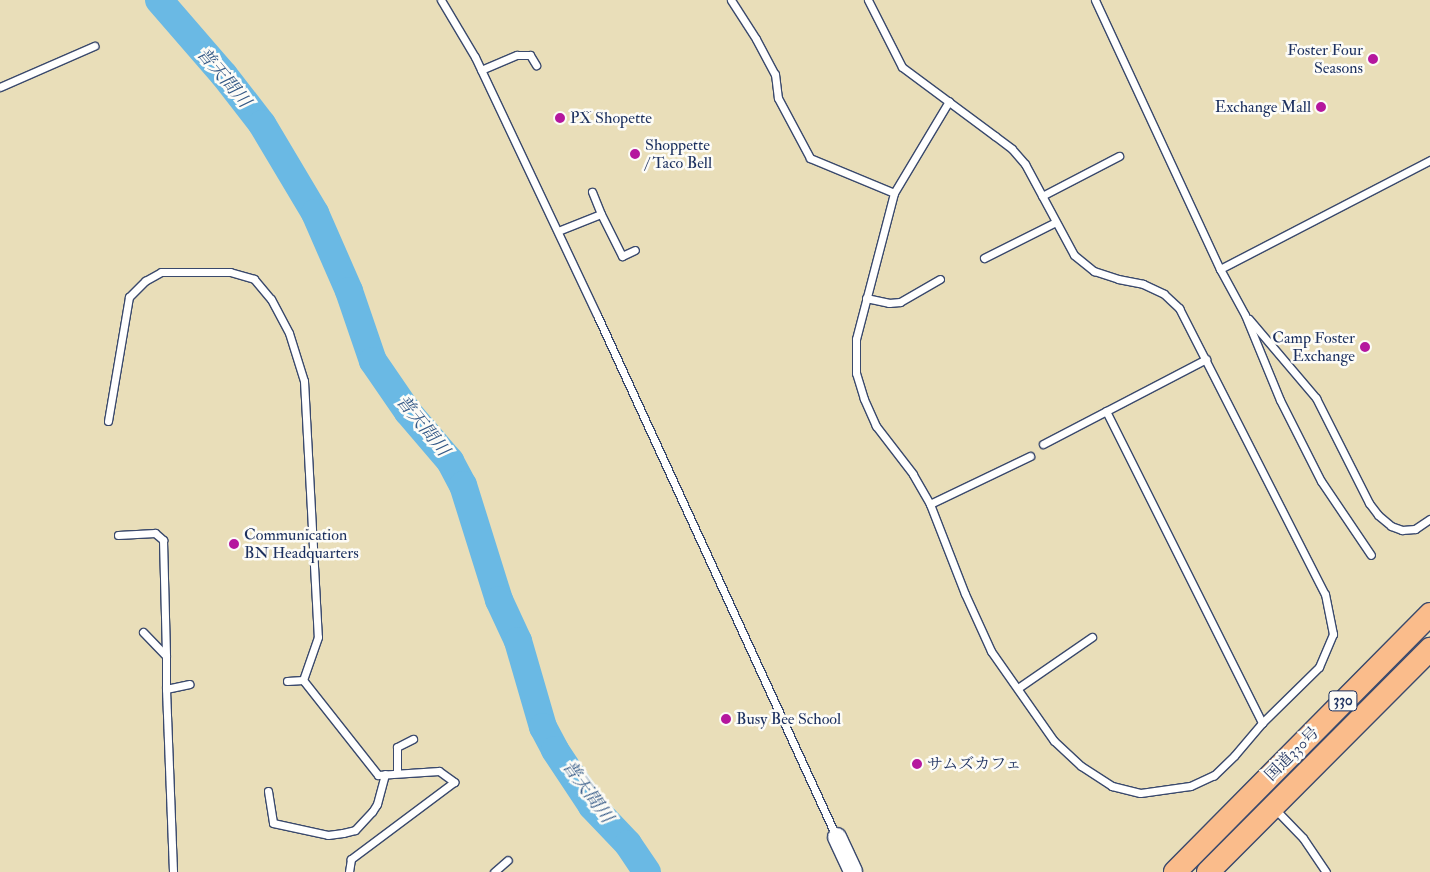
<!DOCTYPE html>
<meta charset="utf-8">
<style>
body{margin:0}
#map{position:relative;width:1430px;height:872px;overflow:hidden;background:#e9deb9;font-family:"IM FELL Double Pica","Noto Serif JP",serif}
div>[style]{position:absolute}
.river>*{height:28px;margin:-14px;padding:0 14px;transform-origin:14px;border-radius:14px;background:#6ab9e4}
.roads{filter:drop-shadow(1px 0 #3a496c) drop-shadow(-1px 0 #3a496c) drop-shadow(0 1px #3a496c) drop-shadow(0 -1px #3a496c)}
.service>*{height:7px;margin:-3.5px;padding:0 3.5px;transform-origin:3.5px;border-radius:3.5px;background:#fff}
.tertiary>*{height:18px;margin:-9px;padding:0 9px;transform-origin:9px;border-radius:9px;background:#fff}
.trunk>*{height:22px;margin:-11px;padding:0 11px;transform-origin:11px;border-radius:11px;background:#fabc8b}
.dots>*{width:14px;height:14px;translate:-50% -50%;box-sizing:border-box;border:2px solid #fdfcf7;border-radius:50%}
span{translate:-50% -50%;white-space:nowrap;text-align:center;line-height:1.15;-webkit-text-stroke:5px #fdfcf7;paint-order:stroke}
.shield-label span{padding:1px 4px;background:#fdfcf7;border:1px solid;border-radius:4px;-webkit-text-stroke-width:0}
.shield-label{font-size:15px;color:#1b2f5e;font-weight:700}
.poi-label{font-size:16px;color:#1b2f5e}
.right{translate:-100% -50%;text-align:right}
.left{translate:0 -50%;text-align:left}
.street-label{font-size:16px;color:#1b2f5e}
.water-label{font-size:18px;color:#335886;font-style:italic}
</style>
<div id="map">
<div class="river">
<i style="left:159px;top:0;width:99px;rotate:49.1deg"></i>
<i style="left:224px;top:75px;width:62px;rotate:52.2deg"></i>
<i style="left:262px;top:124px;width:104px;rotate:59.2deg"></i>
<i style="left:315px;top:213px;width:85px;rotate:66.4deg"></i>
<i style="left:349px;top:291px;width:74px;rotate:71.1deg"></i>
<i style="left:373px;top:361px;width:62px;rotate:55.5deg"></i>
<i style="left:408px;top:412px;width:65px;rotate:49.4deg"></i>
<i style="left:450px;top:461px;width:27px;rotate:62deg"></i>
<i style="left:463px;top:485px;width:121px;rotate:72.6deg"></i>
<i style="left:499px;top:600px;width:45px;rotate:65.1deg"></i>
<i style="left:518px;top:641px;width:90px;rotate:73.8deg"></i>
<i style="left:543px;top:727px;width:26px;rotate:62deg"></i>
<i style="left:555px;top:750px;width:67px;rotate:56.5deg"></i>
<i style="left:592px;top:806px;width:52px;rotate:46.5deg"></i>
<i style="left:628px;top:844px;width:34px;rotate:56deg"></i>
</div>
<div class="roads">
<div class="service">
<i style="left:441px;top:0;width:66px;rotate:59.2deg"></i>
<i style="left:475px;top:57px;width:285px;rotate:64.7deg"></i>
<i style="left:597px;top:315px;width:573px;rotate:65.36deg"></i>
<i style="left:731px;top:0;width:46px;rotate:57.3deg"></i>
<i style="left:756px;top:39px;width:40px;rotate:62deg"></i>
<i style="left:775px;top:74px;width:24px;rotate:83deg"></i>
<i style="left:778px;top:98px;width:68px;rotate:61.9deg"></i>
<i style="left:810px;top:158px;width:91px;rotate:22.6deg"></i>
<i style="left:868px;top:0;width:75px;rotate:63.1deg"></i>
<i style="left:902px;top:67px;width:116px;rotate:36.6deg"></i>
<i style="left:995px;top:136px;width:21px;rotate:37deg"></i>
<i style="left:1012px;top:149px;width:20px;rotate:49deg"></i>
<i style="left:1025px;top:164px;width:103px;rotate:61.7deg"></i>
<i style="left:1074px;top:255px;width:26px;rotate:39deg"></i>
<i style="left:1094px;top:271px;width:25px;rotate:18deg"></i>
<i style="left:1118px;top:279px;width:25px;rotate:11deg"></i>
<i style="left:1143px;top:284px;width:23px;rotate:25deg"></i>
<i style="left:1164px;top:294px;width:21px;rotate:43deg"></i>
<i style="left:1179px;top:308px;width:321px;rotate:63deg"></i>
<i style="left:1325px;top:594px;width:41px;rotate:78.7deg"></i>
<i style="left:1333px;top:634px;width:36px;rotate:113deg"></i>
<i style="left:1319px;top:667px;width:80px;rotate:135.5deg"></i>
<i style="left:1262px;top:723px;width:43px;rotate:130.3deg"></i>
<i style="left:1234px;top:756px;width:28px;rotate:136deg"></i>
<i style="left:1214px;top:775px;width:26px;rotate:155deg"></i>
<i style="left:1190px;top:786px;width:50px;rotate:172deg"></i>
<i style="left:1140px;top:793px;width:29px;rotate:-166deg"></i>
<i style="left:1112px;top:786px;width:37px;rotate:-147deg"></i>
<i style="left:1081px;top:766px;width:37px;rotate:-137deg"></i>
<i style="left:1054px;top:741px;width:110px;rotate:-125deg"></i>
<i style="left:991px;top:651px;width:63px;rotate:-114.5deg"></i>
<i style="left:965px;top:594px;width:97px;rotate:-111.3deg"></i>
<i style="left:930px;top:504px;width:34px;rotate:-120deg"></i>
<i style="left:913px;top:474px;width:61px;rotate:-127.6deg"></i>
<i style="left:876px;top:426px;width:30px;rotate:-114deg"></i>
<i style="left:864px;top:399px;width:27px;rotate:-107deg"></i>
<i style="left:856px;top:373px;width:34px;rotate:-90deg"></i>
<i style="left:856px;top:339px;width:151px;rotate:-75.4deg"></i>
<i style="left:894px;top:193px;width:107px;rotate:-59.1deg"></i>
<i style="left:1095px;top:0;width:297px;rotate:65.1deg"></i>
<i style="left:1220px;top:269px;width:52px;rotate:61.5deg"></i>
<i style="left:1245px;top:315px;width:92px;rotate:67.6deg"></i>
<i style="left:1280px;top:400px;width:91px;rotate:63.2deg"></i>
<i style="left:1321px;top:481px;width:89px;rotate:56deg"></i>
<i style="left:481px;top:70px;width:39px;rotate:-23deg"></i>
<i style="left:517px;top:55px;width:13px"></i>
<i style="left:530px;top:55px;width:12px;rotate:59deg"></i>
<i style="left:0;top:87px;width:103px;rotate:-23.6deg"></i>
<i style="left:1042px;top:196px;width:87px;rotate:-27.5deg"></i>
<i style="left:601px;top:214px;width:47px;rotate:63.4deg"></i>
<i style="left:622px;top:256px;width:14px;rotate:-25deg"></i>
<i style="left:558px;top:231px;width:46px;rotate:-21.6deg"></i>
<i style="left:601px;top:214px;width:24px;rotate:-112deg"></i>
<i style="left:984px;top:258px;width:80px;rotate:-26.6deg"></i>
<i style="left:1220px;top:269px;width:237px;rotate:-27.4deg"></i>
<i style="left:866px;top:298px;width:24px;rotate:12deg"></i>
<i style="left:889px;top:303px;width:11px;rotate:-5deg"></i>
<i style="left:900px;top:302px;width:46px;rotate:-29.9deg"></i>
<i style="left:1249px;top:319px;width:104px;rotate:49.7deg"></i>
<i style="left:1316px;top:398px;width:118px;rotate:63.2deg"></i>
<i style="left:1369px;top:503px;width:15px;rotate:53deg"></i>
<i style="left:1378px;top:515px;width:17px;rotate:40deg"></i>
<i style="left:1391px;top:526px;width:12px;rotate:20deg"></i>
<i style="left:1402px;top:530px;width:13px;rotate:-4deg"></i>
<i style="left:1415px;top:529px;width:18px;rotate:-34deg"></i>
<i style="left:1106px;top:411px;width:349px;rotate:63.4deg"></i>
<i style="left:108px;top:421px;width:126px;rotate:-80.4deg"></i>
<i style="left:129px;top:297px;width:23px;rotate:-45deg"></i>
<i style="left:145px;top:281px;width:18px;rotate:-29deg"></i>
<i style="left:161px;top:272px;width:69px"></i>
<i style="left:230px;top:272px;width:25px;rotate:16deg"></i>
<i style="left:254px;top:279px;width:26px;rotate:50deg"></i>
<i style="left:271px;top:299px;width:38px;rotate:62deg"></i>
<i style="left:289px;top:333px;width:50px;rotate:72.6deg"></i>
<i style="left:304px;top:381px;width:256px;rotate:86.9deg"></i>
<i style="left:318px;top:637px;width:46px;rotate:109.2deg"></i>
<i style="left:303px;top:680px;width:16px;rotate:176deg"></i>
<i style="left:1043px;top:444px;width:184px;rotate:-27.5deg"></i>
<i style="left:930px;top:504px;width:111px;rotate:-25.6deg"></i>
<i style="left:118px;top:535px;width:37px;rotate:-3deg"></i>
<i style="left:155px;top:533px;width:11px;rotate:41deg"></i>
<i style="left:163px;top:540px;width:116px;rotate:88.5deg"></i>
<i style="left:143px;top:632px;width:33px;rotate:46deg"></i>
<i style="left:166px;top:656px;width:33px;rotate:90deg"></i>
<i style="left:166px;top:689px;width:24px;rotate:-12deg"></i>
<i style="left:303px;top:680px;width:121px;rotate:51.7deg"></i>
<i style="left:378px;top:775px;width:61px;rotate:-3.8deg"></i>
<i style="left:439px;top:771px;width:19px;rotate:36deg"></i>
<i style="left:454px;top:782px;width:129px;rotate:143.2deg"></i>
<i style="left:351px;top:859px;width:13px;rotate:99deg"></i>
<i style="left:1018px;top:688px;width:90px;rotate:-34.6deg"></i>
<i style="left:166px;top:689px;width:183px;rotate:87.8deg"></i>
<i style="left:397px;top:773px;width:26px;rotate:-90deg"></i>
<i style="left:397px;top:747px;width:18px;rotate:-27deg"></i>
<i style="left:268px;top:791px;width:32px;rotate:81deg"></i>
<i style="left:273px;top:823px;width:56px;rotate:12.3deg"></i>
<i style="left:328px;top:835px;width:15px;rotate:-8deg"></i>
<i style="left:343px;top:833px;width:12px;rotate:-14deg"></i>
<i style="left:355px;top:830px;width:25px;rotate:-47deg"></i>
<i style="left:372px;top:812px;width:9px;rotate:-58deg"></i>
<i style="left:377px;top:804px;width:31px;rotate:-75deg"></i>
<i style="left:1275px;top:809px;width:40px;rotate:46deg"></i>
<i style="left:1303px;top:838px;width:41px;rotate:55.9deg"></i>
<i style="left:494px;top:872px;width:18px;rotate:-41deg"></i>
</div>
<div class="tertiary">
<i style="left:837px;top:837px;width:38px;rotate:65deg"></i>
</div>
<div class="trunk">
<i style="left:1175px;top:872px;width:363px;rotate:-45.3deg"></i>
<i style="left:1208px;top:872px;width:315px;rotate:-45.1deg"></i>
</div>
</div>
<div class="dots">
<i style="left:1373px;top:59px;background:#b5179e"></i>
<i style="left:1321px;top:107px;background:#b5179e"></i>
<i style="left:560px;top:118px;background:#b5179e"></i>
<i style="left:635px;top:154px;background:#b5179e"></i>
<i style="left:1365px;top:347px;background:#b5179e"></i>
<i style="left:234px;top:544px;background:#b5179e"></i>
<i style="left:726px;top:719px;background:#b5179e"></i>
<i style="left:917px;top:764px;background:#b5179e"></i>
</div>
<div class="shield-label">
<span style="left:1343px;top:701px">330</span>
</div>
<div class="poi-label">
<span class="right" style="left:1363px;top:59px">Foster Four<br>Seasons</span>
<span class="right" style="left:1311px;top:107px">Exchange Mall</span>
<span class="left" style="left:570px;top:118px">PX Shopette</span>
<span class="left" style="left:645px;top:154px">Shoppette<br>/ Taco Bell</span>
<span class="right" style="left:1355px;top:347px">Camp Foster<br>Exchange</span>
<span class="left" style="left:244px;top:544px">Communication<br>BN Headquarters</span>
<span class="left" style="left:736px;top:719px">Busy Bee School</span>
<span class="left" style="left:927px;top:764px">サムズカフェ</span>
</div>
<div class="street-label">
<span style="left:1292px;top:754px;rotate:-45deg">国道330号</span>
</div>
<div class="water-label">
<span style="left:223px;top:78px;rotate:50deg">普天間川</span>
<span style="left:422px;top:426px;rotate:51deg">普天間川</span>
<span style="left:587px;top:792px;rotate:54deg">普天間川</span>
</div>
</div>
